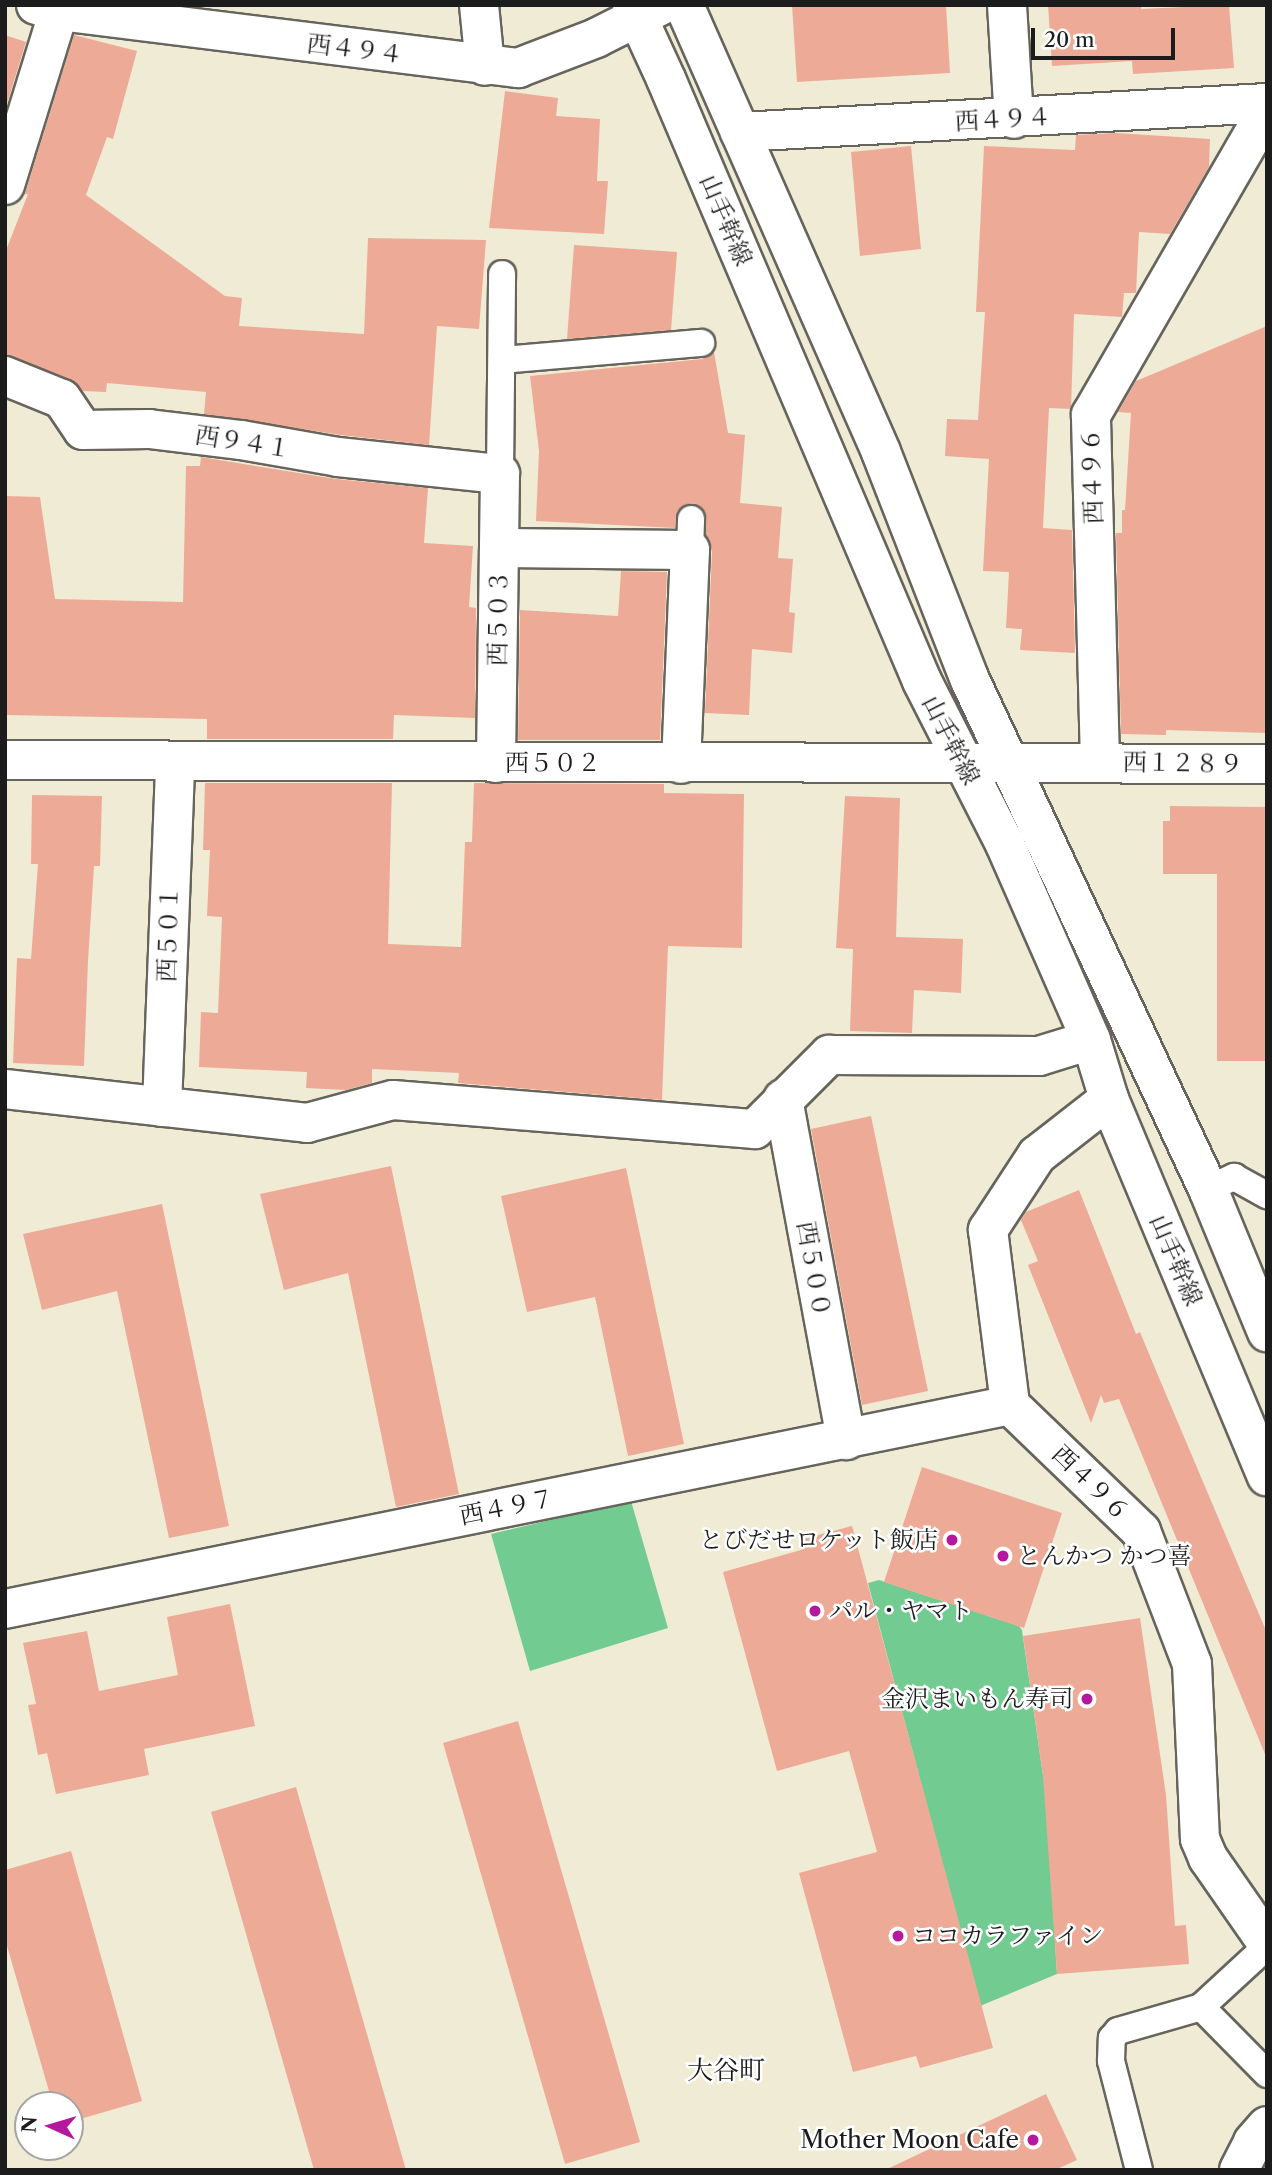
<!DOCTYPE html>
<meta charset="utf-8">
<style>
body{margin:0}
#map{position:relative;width:1272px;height:2175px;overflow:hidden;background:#f0ebd4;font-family:"Libre Caslon Text","Noto Serif JP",serif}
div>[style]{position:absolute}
.green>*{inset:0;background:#72cc92}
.building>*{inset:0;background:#edab97}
.roads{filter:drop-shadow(2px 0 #66645c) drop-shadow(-2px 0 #66645c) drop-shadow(0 2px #66645c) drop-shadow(0 -2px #66645c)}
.service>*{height:26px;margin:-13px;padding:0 13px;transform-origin:13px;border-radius:13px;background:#fff}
.minor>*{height:38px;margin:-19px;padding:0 19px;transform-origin:19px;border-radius:19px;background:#fff}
.dots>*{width:19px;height:19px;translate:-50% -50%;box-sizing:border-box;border:4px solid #fff;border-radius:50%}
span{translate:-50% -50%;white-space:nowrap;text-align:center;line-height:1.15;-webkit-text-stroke:5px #fff;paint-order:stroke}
.street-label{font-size:24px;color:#1c1c1c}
.poi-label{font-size:24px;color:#1c1c1c}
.right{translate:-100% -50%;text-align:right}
.left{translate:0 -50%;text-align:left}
.neighbourhood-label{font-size:26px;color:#1c1c1c}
.frame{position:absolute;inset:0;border:7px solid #1c1c1c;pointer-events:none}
.north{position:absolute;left:14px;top:2091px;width:70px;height:70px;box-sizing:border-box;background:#fff;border:2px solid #a4a4a4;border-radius:50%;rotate:274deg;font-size:19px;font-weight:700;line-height:28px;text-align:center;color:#1c1c1c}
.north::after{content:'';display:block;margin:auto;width:24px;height:32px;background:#b5179e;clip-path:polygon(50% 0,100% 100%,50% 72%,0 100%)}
.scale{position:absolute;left:1031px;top:28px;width:144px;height:32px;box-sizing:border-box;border:4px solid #1c1c1c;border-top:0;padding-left:9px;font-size:21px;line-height:24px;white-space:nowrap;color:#1c1c1c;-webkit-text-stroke:5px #fff;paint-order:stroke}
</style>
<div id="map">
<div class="green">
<i style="clip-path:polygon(631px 1501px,668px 1628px,530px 1671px,491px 1534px)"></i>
<i style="clip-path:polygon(879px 1580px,1019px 1626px,1022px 1630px,1046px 1796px,1057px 1974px,980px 2006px,868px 1583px)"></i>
</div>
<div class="building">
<i style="clip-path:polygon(792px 5px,946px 5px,950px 73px,797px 82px)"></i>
<i style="clip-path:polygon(1048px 5px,1141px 5px,1141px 9px,1229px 5px,1234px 68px,1133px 74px,1132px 61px,1052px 66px)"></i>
<i style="clip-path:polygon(5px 35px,26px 42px,5px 110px)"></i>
<i style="clip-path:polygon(74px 35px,137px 51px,113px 139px,107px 137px,86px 195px,225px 296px,242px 298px,239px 326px,364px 334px,368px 238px,486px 240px,479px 329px,437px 326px,429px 445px,341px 435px,204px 414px,206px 392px,107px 383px,106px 392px,83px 391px,70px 379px,5px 355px,5px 253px,28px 194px,25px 194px)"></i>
<i style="clip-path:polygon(505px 91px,558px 98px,556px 116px,600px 119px,597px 181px,608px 181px,604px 234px,489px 228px)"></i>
<i style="clip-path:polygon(1116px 133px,1210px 139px,1209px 167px,1170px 234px,1139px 232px,1136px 293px,1124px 293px,1122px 317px,1074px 314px,1071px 409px,1049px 408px,1043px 528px,1072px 530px,1075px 653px,1020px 650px,1022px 629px,1006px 628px,1009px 572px,983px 571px,989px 459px,945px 456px,947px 419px,978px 420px,985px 312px,976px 312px,984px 146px,1075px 150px,1076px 135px)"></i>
<i style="clip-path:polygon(911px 146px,921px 249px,860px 256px,851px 152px)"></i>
<i style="clip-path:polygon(574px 245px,677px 252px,671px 330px,567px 339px)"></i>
<i style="clip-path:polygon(1267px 326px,1267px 733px,1166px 730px,1166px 735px,1121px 734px,1116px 533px,1122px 533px,1122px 510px,1125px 510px,1131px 413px,1118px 412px,1136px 381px)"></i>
<i style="clip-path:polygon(714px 352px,728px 433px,745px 435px,740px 503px,782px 507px,778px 558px,793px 559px,789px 612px,795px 613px,792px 653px,752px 649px,749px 715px,705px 713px,712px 551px,706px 536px,705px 512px,700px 506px,683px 506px,677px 511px,675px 528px,536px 521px,539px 451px,530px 376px,702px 359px)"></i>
<i style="clip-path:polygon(201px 457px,336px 479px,428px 488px,424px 543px,473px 546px,469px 607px,476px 608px,475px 718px,394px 715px,393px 739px,207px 739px,207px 719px,5px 715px,5px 496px,40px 497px,55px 599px,183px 602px,186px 466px,200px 466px)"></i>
<i style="clip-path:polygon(621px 571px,667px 572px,660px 740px,518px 740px,520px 610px,618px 616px)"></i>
<i style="clip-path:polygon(205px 783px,392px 783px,388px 944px,461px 947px,465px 842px,472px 842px,474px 783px,664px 784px,664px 793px,744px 794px,742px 948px,668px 946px,662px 1100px,458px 1083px,459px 1073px,372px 1069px,372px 1083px,346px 1090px,306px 1088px,307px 1072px,199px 1067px,201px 1012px,218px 1013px,222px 917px,207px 916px,210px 850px,203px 850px)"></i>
<i style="clip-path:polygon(32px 795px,102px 796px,100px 866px,94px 866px,88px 961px,84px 1066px,13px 1063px,17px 958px,31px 959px,38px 864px,31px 864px)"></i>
<i style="clip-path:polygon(845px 796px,900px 798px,896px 937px,963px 939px,961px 993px,914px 990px,912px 1033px,850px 1031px,853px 949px,836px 948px)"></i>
<i style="clip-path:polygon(1170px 806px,1267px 807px,1267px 1061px,1217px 1061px,1217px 874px,1163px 874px,1163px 821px,1170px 821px)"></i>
<i style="clip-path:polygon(871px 1116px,928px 1391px,862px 1405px,811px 1129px)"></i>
<i style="clip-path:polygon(391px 1166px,459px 1494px,396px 1507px,348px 1273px,284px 1290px,260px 1194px)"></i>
<i style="clip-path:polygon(626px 1168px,684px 1444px,628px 1456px,595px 1297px,527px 1312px,501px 1196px)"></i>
<i style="clip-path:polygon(1079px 1190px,1136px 1334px,1140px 1332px,1157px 1373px,1267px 1633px,1267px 1759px,1119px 1399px,1104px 1403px,1101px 1395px,1091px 1423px,1028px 1265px,1038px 1261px,1021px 1220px,1026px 1212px)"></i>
<i style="clip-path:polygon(162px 1204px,229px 1526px,169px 1538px,117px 1291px,42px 1310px,23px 1234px)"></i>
<i style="clip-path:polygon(922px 1467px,1062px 1513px,1024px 1628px,884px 1582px)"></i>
<i style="clip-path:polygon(852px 1526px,993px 2048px,920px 2068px,916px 2056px,853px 2072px,799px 1873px,877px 1852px,849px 1751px,777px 1771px,723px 1572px,801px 1550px,799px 1540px)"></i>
<i style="clip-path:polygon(230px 1604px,255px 1726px,144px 1749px,149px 1775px,56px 1794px,47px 1753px,38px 1755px,28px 1705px,36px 1704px,23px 1643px,87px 1631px,99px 1691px,178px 1675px,167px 1617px)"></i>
<i style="clip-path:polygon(1140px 1618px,1166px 1795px,1175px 1926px,1186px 1925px,1189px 1964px,1057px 1974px,1043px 1776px,1023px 1636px)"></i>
<i style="clip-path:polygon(518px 1721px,640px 2142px,565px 2164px,443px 1743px)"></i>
<i style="clip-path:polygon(296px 1787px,406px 2170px,314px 2170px,211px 1812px)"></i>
<i style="clip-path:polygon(71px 1851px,142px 2101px,70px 2122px,70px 2105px,53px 2105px,5px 1939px,5px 1870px)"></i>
<i style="clip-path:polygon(1046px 2094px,1077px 2160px,1055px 2170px,885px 2170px)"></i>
</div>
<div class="roads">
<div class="service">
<i style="left:502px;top:360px;width:200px;rotate:-4.9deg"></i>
<i style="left:500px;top:474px;width:200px;rotate:-89.4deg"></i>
<i style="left:690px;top:550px;width:31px;rotate:-88deg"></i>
<i style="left:1208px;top:1189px;width:29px;rotate:-25deg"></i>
<i style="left:1234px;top:1177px;width:38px;rotate:29deg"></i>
<i style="left:1201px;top:2007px;width:94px;rotate:45.4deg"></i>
<i style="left:1139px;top:2170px;width:113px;rotate:-104.4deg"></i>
<i style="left:1111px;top:2061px;width:23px;rotate:-88deg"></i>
<i style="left:1112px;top:2038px;width:9px;rotate:-49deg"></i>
<i style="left:1118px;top:2031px;width:86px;rotate:-16.1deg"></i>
<i style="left:1201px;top:2007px;width:90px;rotate:-42.7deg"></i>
</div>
<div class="minor">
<i style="left:36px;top:5px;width:24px;rotate:15deg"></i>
<i style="left:59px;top:11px;width:463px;rotate:7.1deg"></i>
<i style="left:518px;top:68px;width:84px;rotate:-21deg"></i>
<i style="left:596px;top:38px;width:72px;rotate:-26.6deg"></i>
<i style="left:479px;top:5px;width:61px;rotate:84.4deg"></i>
<i style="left:632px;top:5px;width:81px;rotate:65.3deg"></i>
<i style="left:666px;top:79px;width:654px;rotate:66.96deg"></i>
<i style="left:922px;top:681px;width:183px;rotate:63deg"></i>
<i style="left:1005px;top:844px;width:214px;rotate:66.3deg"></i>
<i style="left:1091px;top:1040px;width:62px;rotate:73deg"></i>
<i style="left:1109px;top:1099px;width:409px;rotate:67.3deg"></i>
<i style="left:684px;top:5px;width:488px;rotate:66.2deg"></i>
<i style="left:881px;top:452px;width:245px;rotate:68.7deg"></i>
<i style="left:970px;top:680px;width:562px;rotate:64.94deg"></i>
<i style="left:1208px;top:1189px;width:155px;rotate:67.6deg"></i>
<i style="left:1007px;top:5px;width:114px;rotate:86.5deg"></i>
<i style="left:740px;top:132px;width:528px;rotate:-3.15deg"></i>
<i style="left:5px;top:185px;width:182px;rotate:-72.8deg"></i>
<i style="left:5px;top:376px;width:61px;rotate:22deg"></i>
<i style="left:62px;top:399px;width:37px;rotate:56deg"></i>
<i style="left:83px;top:430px;width:66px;rotate:-0.9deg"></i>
<i style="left:149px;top:429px;width:93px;rotate:6.8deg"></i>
<i style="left:241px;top:440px;width:98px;rotate:9.9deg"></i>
<i style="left:338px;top:457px;width:163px;rotate:6deg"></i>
<i style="left:500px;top:474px;width:289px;rotate:90.8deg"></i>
<i style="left:499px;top:548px;width:191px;rotate:0.6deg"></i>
<i style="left:690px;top:550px;width:214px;rotate:92.4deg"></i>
<i style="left:5px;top:760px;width:1262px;rotate:0.18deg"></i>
<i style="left:1100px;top:762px;width:347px;rotate:-91.5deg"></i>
<i style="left:1091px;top:415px;width:352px;rotate:-60deg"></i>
<i style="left:5px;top:1089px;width:304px;rotate:6.4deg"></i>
<i style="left:307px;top:1123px;width:89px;rotate:-15deg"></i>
<i style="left:393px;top:1100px;width:363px;rotate:4.6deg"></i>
<i style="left:755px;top:1129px;width:105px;rotate:-45deg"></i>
<i style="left:829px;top:1055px;width:210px;rotate:0.3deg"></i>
<i style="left:1039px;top:1056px;width:54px;rotate:-17.1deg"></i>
<i style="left:783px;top:1099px;width:347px;rotate:79.5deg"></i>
<i style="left:1109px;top:1099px;width:91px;rotate:142.1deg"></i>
<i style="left:1037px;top:1155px;width:90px;rotate:123.2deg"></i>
<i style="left:988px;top:1230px;width:176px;rotate:82.8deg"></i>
<i style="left:1010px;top:1405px;width:182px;rotate:43.9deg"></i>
<i style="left:1141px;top:1531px;width:142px;rotate:69deg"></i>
<i style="left:1192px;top:1664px;width:175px;rotate:87.4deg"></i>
<i style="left:1200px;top:1839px;width:21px;rotate:67deg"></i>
<i style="left:1208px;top:1858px;width:103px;rotate:55.2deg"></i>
<i style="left:162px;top:1107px;width:346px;rotate:-87.8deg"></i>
<i style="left:5px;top:1609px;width:1025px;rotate:-11.47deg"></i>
<i style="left:1239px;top:2170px;width:31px;rotate:-63deg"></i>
<i style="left:1253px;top:2142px;width:21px;rotate:-49deg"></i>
</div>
</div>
<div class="dots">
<i style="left:952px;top:1540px;background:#b5179e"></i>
<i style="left:1003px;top:1556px;background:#b5179e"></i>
<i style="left:815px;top:1611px;background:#b5179e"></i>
<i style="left:1087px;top:1699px;background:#b5179e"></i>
<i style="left:898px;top:1936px;background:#b5179e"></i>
<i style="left:1033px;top:2140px;background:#b5179e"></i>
</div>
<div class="street-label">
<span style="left:355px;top:49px;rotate:7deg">西４９４</span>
<span style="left:1003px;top:119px;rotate:-3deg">西４９４</span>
<span style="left:726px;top:220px;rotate:67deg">山手幹線</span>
<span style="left:243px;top:442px;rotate:9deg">西９４１</span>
<span style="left:1092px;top:476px;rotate:-92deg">西４９６</span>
<span style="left:498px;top:618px;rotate:-89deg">西５０３</span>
<span style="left:951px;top:740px;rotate:63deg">山手幹線</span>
<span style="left:553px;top:763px">西５０２</span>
<span style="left:1183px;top:763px;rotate:1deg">西１２８９</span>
<span style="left:168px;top:934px;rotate:-88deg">西５０１</span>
<span style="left:1176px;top:1260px;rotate:67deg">山手幹線</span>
<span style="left:814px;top:1269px;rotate:80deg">西５００</span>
<span style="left:1091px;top:1483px;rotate:44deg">西４９６</span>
<span style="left:507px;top:1507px;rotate:-11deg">西４９７</span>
</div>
<div class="poi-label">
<span class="right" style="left:938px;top:1540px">とびだせロケット飯店</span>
<span class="left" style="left:1017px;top:1556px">とんかつ かつ喜</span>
<span class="left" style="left:829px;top:1611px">パル・ヤマト</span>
<span class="right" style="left:1073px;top:1699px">金沢まいもん寿司</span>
<span class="left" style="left:912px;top:1936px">ココカラファイン</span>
<span class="right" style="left:1019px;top:2140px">Mother Moon Cafe</span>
</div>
<div class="neighbourhood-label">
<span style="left:726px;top:2071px">大谷町</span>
</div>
<div class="frame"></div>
<div class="north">N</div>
<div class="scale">20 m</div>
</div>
